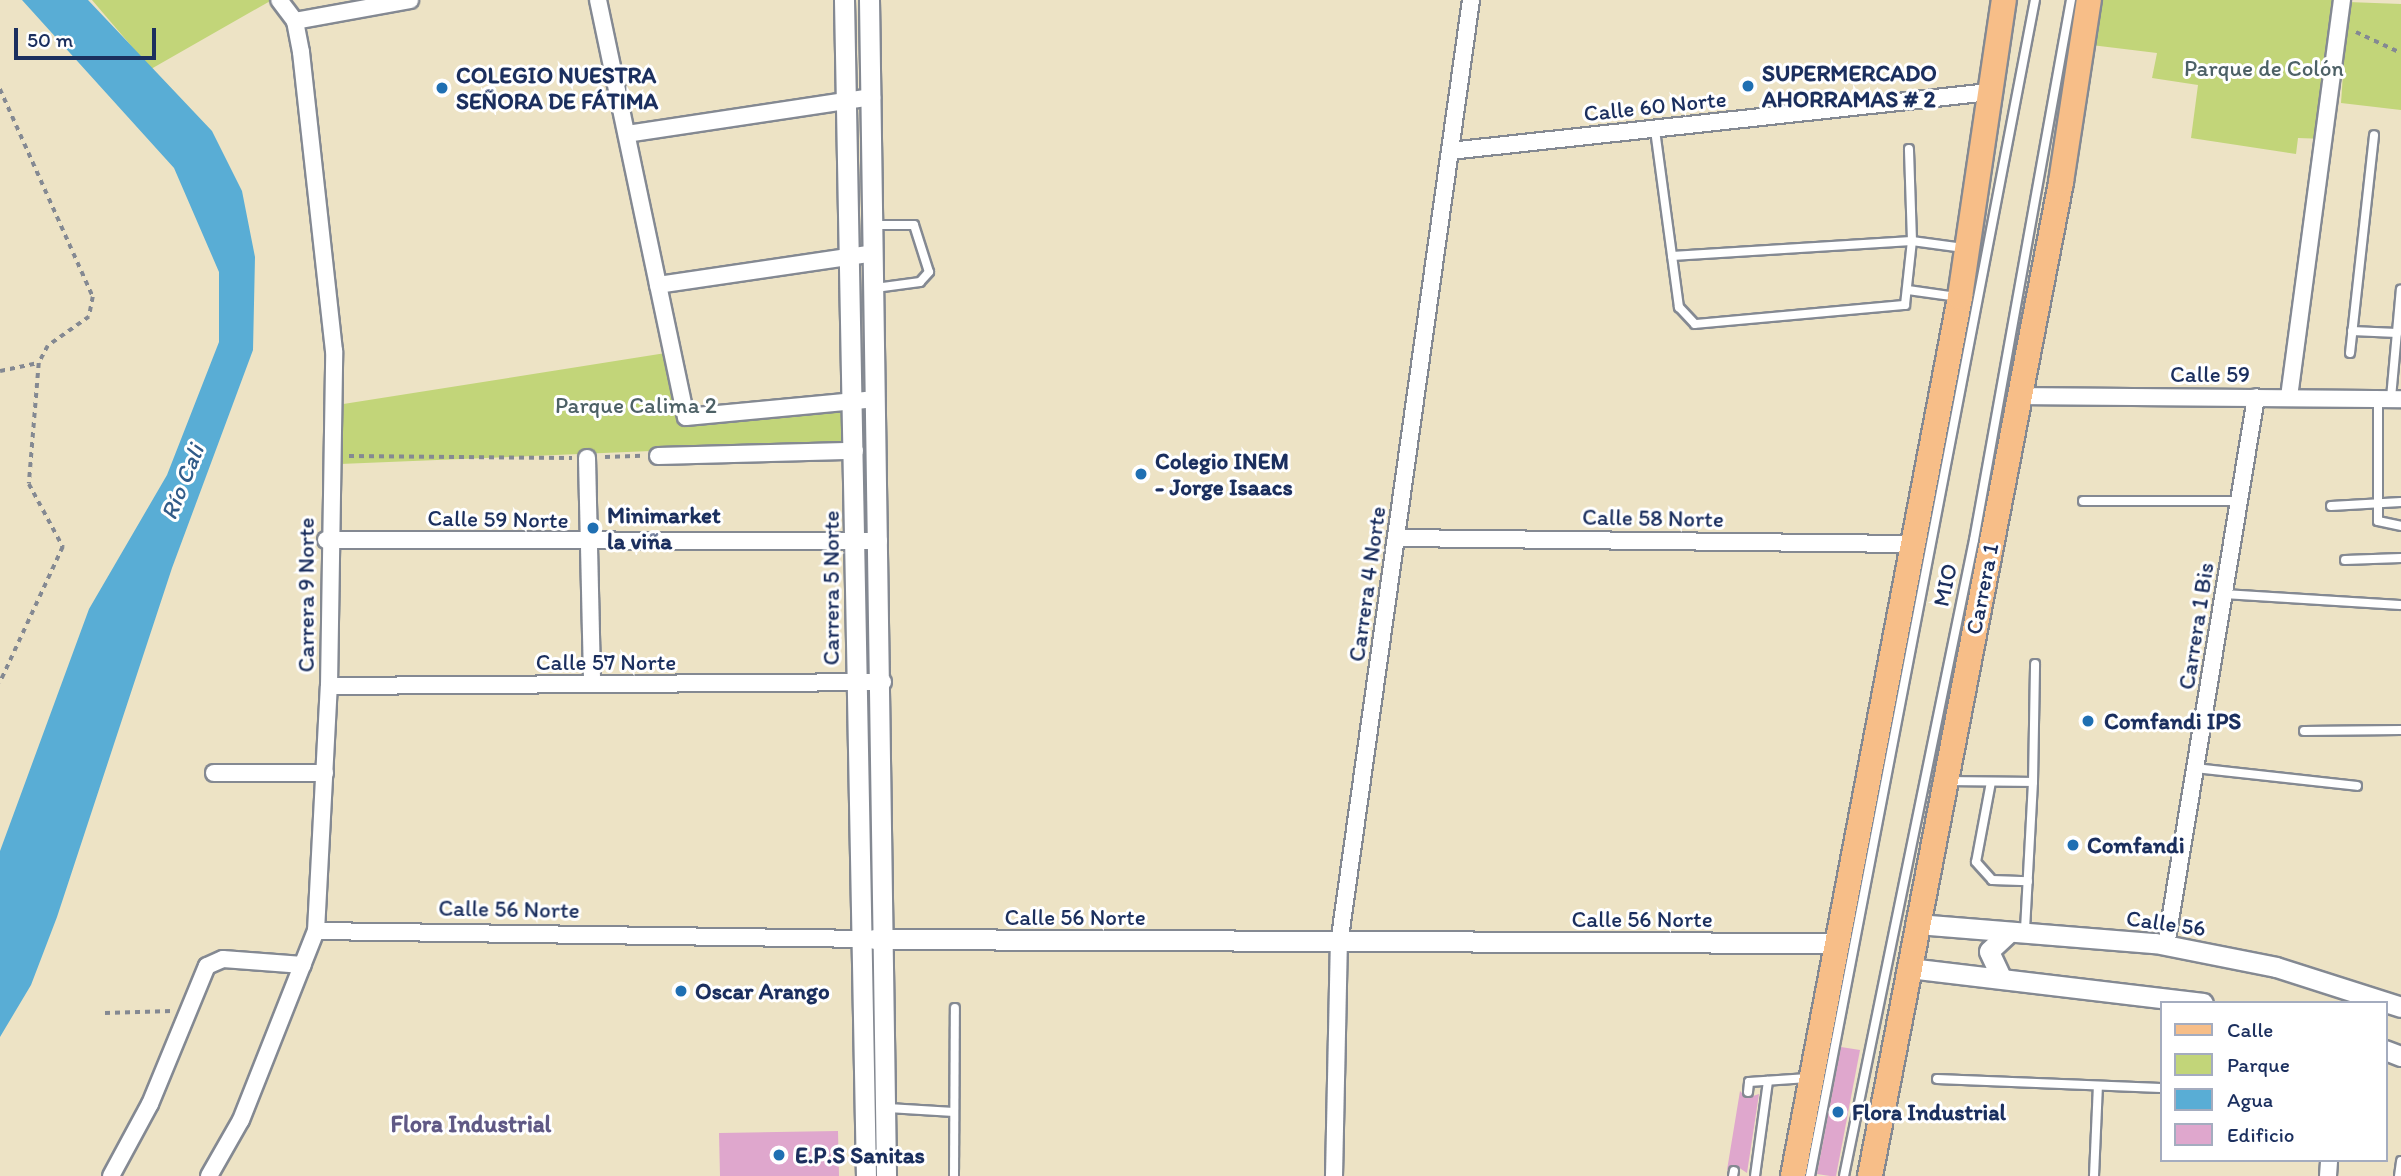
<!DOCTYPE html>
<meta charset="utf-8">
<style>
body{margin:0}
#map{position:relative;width:2401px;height:1176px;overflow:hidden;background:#ede3c5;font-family:Itim,sans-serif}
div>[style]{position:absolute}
.green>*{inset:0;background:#c2d579}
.water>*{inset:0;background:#59add5}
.building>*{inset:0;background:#dfa7cd}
.path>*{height:3.5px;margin-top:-1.75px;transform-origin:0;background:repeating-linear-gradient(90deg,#848992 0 5px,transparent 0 10px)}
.roads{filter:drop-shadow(2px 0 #848992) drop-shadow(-2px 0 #848992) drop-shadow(0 2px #848992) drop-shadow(0 -2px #848992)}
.service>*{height:8px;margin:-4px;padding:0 4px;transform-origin:4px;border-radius:4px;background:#fff}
.minor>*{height:16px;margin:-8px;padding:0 8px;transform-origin:8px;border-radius:8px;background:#fff}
.tertiary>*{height:19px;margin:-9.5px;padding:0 9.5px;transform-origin:9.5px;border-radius:9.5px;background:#fff}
.primary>*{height:24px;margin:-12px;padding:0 12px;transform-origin:12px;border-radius:12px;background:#f7be88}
.dots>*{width:19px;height:19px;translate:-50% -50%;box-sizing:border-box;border:4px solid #fff;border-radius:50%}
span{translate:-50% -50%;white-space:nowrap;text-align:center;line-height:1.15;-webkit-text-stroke:6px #fff;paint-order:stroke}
.park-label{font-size:23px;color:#4d6166}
.poi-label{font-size:23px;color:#1b2f5e;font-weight:700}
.left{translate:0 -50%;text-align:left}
.street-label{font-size:23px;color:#1b2f5e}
.water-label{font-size:24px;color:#315b88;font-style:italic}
.neighbourhood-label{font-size:24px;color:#605985;font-weight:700}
.legend{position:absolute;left:2160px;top:1001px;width:228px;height:161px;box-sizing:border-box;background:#fff;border:2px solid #a4acbf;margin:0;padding:9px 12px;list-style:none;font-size:21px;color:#1b2f5e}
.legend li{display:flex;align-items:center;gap:14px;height:35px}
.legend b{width:35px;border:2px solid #a4acbf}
.scale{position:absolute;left:14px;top:28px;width:142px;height:32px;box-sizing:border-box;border:4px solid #1b2f5e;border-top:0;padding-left:9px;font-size:21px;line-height:24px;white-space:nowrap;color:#1b2f5e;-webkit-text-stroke:5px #fff;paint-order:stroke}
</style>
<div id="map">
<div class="green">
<i style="clip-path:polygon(92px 0,272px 0,151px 69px)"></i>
<i style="clip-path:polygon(2089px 0,2342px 0,2325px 139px,2298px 138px,2296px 154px,2191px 138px,2198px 85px,2152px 78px,2157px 53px,2083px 44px)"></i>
<i style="clip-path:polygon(2348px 2px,2401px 4px,2401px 110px,2341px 103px)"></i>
<i style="clip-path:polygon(672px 352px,686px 417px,841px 402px,844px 443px,340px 464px,337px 405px)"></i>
</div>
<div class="water">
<i style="clip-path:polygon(22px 0,88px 0,212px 131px,242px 191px,255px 257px,253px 350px,172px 568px,57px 917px,31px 985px,0 1037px,0 851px,89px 609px,167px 475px,219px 342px,219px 272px,174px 168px)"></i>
</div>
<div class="building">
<i style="clip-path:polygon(1841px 1047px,1860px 1050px,1836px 1176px,1830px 1176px,1817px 1174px)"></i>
<i style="clip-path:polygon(1740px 1091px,1747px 1098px,1759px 1094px,1747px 1173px,1735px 1165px,1727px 1170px)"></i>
<i style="clip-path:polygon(838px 1131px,839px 1176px,720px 1176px,719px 1133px)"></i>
</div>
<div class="path">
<i style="left:2356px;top:32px;width:50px;rotate:25deg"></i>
<i style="left:0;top:89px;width:228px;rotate:65.9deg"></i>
<i style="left:93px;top:297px;width:20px;rotate:101deg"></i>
<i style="left:89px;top:317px;width:50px;rotate:144.7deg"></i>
<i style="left:48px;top:346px;width:19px;rotate:118deg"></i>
<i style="left:39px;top:363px;width:121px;rotate:94.7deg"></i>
<i style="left:29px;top:484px;width:72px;rotate:61.6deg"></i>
<i style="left:63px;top:547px;width:150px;rotate:114.9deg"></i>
<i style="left:0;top:371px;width:40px;rotate:-12deg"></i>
<i style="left:349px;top:456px;width:223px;rotate:0.5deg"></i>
<i style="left:605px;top:457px;width:37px;rotate:-2deg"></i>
<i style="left:105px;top:1013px;width:67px;rotate:-1.7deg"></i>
</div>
<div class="roads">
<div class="service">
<i style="left:1655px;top:130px;width:179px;rotate:82.3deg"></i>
<i style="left:1679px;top:307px;width:23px;rotate:47deg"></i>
<i style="left:1695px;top:324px;width:211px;rotate:-5.2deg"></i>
<i style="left:1905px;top:305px;width:64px;rotate:-83.8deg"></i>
<i style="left:1912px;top:241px;width:92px;rotate:-91.9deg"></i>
<i style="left:874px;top:225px;width:40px"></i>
<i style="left:914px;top:225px;width:49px;rotate:72.3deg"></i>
<i style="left:929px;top:272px;width:13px;rotate:132deg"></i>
<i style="left:920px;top:282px;width:45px;rotate:172.4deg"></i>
<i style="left:1672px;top:256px;width:240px;rotate:-3.6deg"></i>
<i style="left:1912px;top:241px;width:52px;rotate:7.7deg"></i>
<i style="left:1908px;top:290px;width:49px;rotate:8.1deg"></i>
<i style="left:2352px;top:331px;width:45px;rotate:2.5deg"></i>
<i style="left:2350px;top:353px;width:219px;rotate:-83.7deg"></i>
<i style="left:2378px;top:398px;width:123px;rotate:90deg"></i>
<i style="left:2378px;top:521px;width:24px;rotate:12deg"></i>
<i style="left:2391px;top:398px;width:109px;rotate:-84.8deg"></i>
<i style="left:2083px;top:501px;width:156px"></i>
<i style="left:2331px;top:506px;width:70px;rotate:-3.3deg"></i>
<i style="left:2345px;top:560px;width:56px;rotate:-2deg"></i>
<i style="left:2224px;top:594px;width:177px;rotate:3.6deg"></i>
<i style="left:2304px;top:731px;width:97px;rotate:-0.6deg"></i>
<i style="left:2195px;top:768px;width:163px;rotate:6.3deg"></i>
<i style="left:1950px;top:781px;width:83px;rotate:0.7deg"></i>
<i style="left:2033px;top:782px;width:149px;rotate:93.1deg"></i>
<i style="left:1991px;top:782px;width:81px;rotate:100.6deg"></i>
<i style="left:1976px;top:862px;width:24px;rotate:48deg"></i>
<i style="left:1992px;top:880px;width:36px;rotate:2deg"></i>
<i style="left:2033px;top:782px;width:118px;rotate:-89deg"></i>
<i style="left:1937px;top:1079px;width:224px;rotate:2.3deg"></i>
<i style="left:1748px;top:1092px;width:10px;rotate:-84deg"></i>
<i style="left:1749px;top:1082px;width:59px;rotate:-3.9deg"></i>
<i style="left:888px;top:1108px;width:66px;rotate:3.5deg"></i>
<i style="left:954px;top:1176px;width:168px;rotate:-89.7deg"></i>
<i style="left:1733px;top:1176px;width:5px;rotate:-79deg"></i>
<i style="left:1755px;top:1176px;width:96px;rotate:-82.2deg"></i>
<i style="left:1810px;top:1176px;width:1197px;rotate:-79.17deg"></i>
<i style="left:1844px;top:1176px;width:649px;rotate:-78.45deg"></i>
<i style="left:1974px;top:540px;width:549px;rotate:-79.82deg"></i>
<i style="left:2094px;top:1176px;width:90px;rotate:-87.5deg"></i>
<i style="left:2399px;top:1176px;width:15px;rotate:-82deg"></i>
</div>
<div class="minor">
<i style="left:598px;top:0;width:426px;rotate:78.1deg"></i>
<i style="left:686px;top:417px;width:191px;rotate:-5.4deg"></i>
<i style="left:295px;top:21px;width:117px;rotate:-10.3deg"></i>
<i style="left:627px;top:134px;width:248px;rotate:-8.6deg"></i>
<i style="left:1450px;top:151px;width:543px;rotate:-6.24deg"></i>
<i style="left:658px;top:285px;width:218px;rotate:-8.4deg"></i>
<i style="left:2020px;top:396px;width:381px;rotate:0.5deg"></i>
<i style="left:2289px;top:397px;width:401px;rotate:-82.4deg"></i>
<i style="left:658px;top:456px;width:197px;rotate:-1.5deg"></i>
<i style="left:587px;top:458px;width:226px;rotate:88.7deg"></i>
<i style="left:1396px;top:538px;width:514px;rotate:0.67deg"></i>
<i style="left:326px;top:540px;width:553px;rotate:0.1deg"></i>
<i style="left:329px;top:686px;width:554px;rotate:-0.41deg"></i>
<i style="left:214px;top:773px;width:111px"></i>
<i style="left:316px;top:931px;width:550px;rotate:0.83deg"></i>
<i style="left:2166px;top:945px;width:555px;rotate:-80.67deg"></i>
<i style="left:111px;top:1176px;width:82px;rotate:-61.6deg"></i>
<i style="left:150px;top:1104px;width:149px;rotate:-67.6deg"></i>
<i style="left:207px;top:966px;width:17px;rotate:-24deg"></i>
<i style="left:223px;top:959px;width:80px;rotate:4.3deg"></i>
<i style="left:209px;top:1176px;width:64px;rotate:-60.3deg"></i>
<i style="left:241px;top:1120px;width:203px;rotate:-68.4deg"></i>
<i style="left:316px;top:931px;width:245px;rotate:-87deg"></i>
<i style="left:329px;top:686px;width:335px;rotate:-89.1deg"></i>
<i style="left:334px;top:351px;width:301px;rotate:-96.3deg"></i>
<i style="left:301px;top:52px;width:32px;rotate:-101deg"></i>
<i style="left:295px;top:21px;width:26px;rotate:-127deg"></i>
<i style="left:1334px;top:1176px;width:232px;rotate:-88.8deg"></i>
<i style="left:1339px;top:944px;width:953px;rotate:-82.04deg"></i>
<i style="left:2328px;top:1176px;width:16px;rotate:-86deg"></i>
</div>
<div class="tertiary">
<i style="left:844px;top:0;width:1176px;rotate:88.93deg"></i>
<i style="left:869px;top:0;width:1176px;rotate:89.17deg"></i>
<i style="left:1917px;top:924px;width:239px;rotate:4.6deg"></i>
<i style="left:2155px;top:943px;width:123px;rotate:11.2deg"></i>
<i style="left:2276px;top:967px;width:131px;rotate:17.7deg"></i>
<i style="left:874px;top:939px;width:961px;rotate:0.24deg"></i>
<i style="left:1909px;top:968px;width:296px;rotate:6.8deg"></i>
<i style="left:2000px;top:975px;width:26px;rotate:-115deg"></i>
<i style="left:1989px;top:951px;width:26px;rotate:-43deg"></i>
<i style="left:2385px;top:1050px;width:17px;rotate:21deg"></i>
</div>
<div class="primary">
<i style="left:1793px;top:1176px;width:895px;rotate:-79.24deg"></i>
<i style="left:1960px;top:297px;width:300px;rotate:-81.6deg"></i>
<i style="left:1870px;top:1176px;width:1012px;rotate:-79.12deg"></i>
<i style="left:2061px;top:182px;width:184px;rotate:-81.3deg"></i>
</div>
</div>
<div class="dots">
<i style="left:1748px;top:86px;background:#1f6fb2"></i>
<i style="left:442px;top:88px;background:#1f6fb2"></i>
<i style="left:1141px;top:474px;background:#1f6fb2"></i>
<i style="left:593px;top:528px;background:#1f6fb2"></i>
<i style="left:2088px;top:721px;background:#1f6fb2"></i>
<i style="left:2073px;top:845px;background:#1f6fb2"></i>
<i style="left:681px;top:991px;background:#1f6fb2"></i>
<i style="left:1838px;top:1112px;background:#1f6fb2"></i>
<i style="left:779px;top:1155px;background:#1f6fb2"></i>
</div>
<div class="park-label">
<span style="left:2264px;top:68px">Parque de Colón</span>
<span style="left:636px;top:405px">Parque Calima 2</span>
</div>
<div class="poi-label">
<span class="left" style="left:1762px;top:86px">SUPERMERCADO<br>AHORRAMAS # 2</span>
<span class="left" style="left:456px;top:88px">COLEGIO NUESTRA<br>SEÑORA DE FÁTIMA</span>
<span class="left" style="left:1155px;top:474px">Colegio INEM<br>- Jorge Isaacs</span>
<span class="left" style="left:607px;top:528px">Minimarket<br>la viña</span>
<span class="left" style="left:2104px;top:721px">Comfandi IPS</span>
<span class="left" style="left:2087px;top:845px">Comfandi</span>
<span class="left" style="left:695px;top:991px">Oscar Arango</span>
<span class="left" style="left:1852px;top:1112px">Flora Industrial</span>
<span class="left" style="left:795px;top:1155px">E.P.S Sanitas</span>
</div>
<div class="street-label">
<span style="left:1655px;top:106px;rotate:-6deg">Calle 60 Norte</span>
<span style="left:2210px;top:374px">Calle 59</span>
<span style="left:1653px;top:518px;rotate:1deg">Calle 58 Norte</span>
<span style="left:498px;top:519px;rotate:1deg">Calle 59 Norte</span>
<span style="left:1367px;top:584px;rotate:-82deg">Carrera 4 Norte</span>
<span style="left:1945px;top:585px;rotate:-78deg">MIO</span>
<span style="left:831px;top:588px;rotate:-90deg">Carrera 5 Norte</span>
<span style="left:1982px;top:589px;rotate:-79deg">Carrera 1</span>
<span style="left:306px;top:595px;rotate:-90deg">Carrera 9 Norte</span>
<span style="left:2196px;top:626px;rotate:-81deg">Carrera 1 Bis</span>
<span style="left:606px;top:662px">Calle 57 Norte</span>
<span style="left:509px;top:909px;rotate:1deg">Calle 56 Norte</span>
<span style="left:1075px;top:917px">Calle 56 Norte</span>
<span style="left:1642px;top:919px">Calle 56 Norte</span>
<span style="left:2166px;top:923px;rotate:8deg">Calle 56</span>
</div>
<div class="water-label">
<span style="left:182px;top:482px;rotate:-68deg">Río Cali</span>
</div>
<div class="neighbourhood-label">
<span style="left:471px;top:1124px">Flora Industrial</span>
</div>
<ul class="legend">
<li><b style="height:9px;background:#f7be88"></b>Calle</li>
<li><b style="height:19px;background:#c2d579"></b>Parque</li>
<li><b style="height:19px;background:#59add5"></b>Agua</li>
<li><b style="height:19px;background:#dfa7cd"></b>Edificio</li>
</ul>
<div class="scale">50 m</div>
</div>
